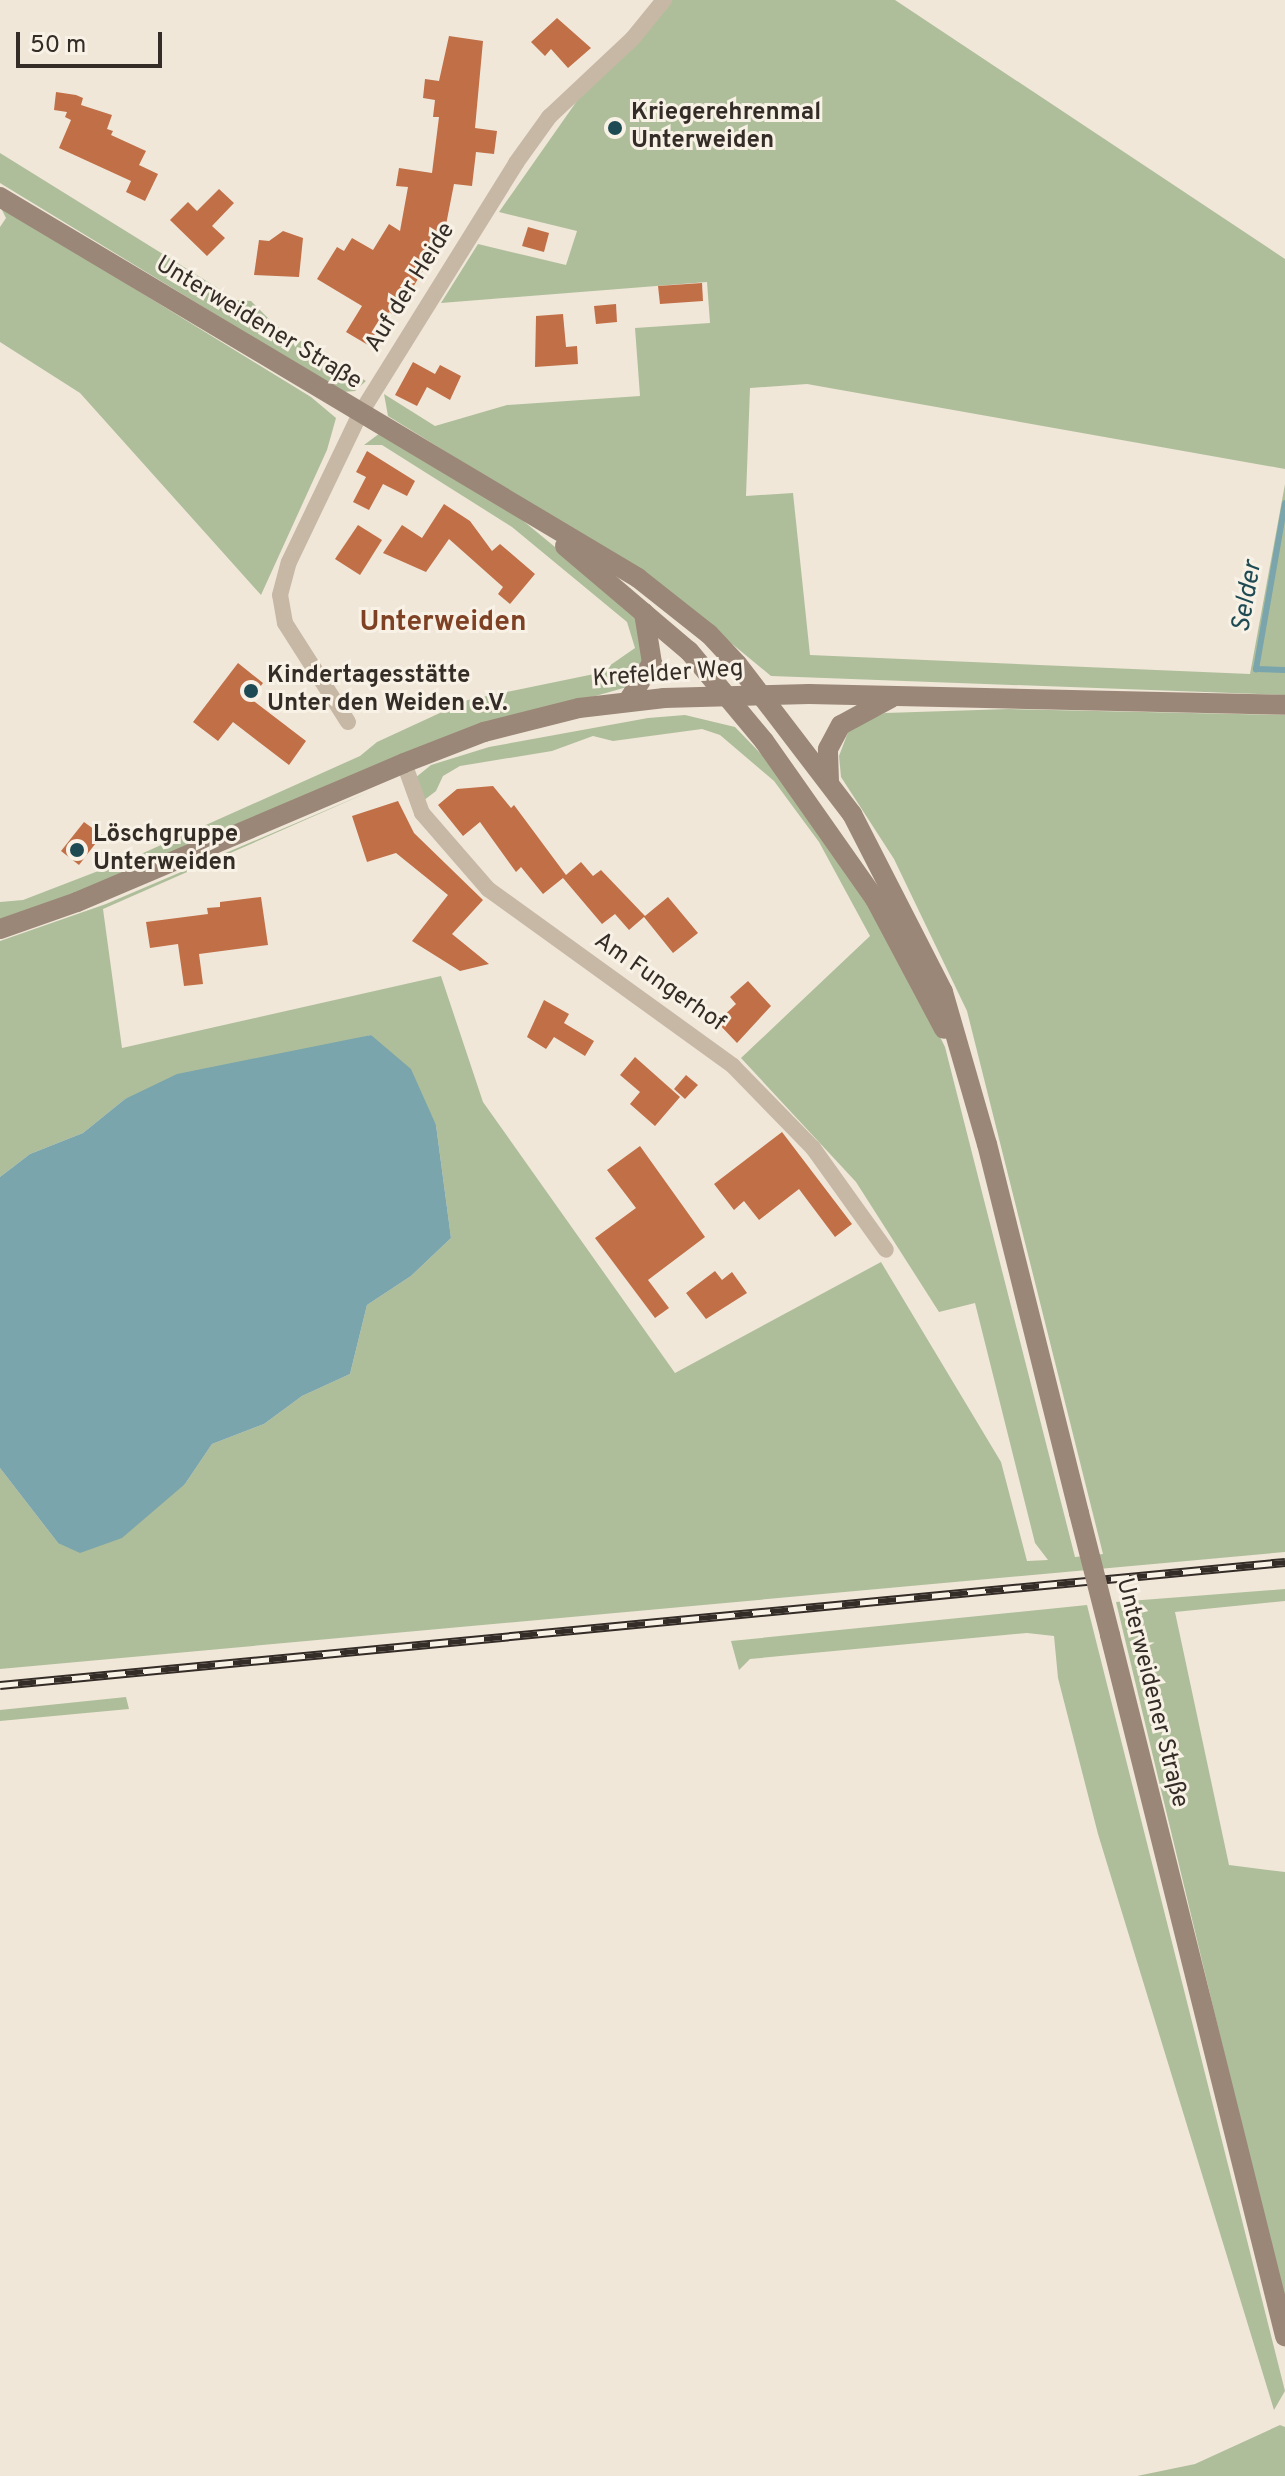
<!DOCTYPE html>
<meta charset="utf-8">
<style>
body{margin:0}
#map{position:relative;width:1285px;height:2476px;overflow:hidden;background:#f0e7d9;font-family:Overpass,sans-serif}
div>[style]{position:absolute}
.green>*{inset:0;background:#afbe9a}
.water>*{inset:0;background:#7aa5ac}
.stream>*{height:6px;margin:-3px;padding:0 3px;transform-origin:3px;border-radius:3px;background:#7aa5ac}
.building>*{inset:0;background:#c16f47}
.street>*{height:16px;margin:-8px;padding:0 8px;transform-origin:8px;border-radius:8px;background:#c7b8a6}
.secondary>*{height:20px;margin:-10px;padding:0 10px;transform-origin:10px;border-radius:10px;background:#9b8778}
.rail>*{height:9px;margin-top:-4.5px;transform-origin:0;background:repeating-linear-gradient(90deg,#f8f1e5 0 18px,#342c27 0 36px);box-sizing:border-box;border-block:2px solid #342c27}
.secondary-bridge>*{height:20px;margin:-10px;padding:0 10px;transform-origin:10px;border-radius:10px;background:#9b8778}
.dots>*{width:22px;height:22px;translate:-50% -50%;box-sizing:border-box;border:4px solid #f8f1e5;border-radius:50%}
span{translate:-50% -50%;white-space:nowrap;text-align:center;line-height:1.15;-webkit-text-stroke:6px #f8f1e5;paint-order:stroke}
.poi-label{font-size:24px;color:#342c27;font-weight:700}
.left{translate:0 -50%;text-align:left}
.street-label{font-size:24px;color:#342c27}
.water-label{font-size:26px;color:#1e4b53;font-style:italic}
.quarter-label{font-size:28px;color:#7f4123;font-weight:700}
.scale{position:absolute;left:16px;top:32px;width:146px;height:36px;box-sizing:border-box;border:4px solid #342c27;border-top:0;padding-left:10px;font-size:24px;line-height:28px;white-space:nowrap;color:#342c27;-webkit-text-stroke:6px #f8f1e5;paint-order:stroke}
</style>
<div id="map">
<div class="green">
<i style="clip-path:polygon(672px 0,895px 0,1285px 259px,1285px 469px,807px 384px,750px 388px,746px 496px,793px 493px,810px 655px,1250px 674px,1285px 484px,1285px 695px,771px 676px,657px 582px,388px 416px,384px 394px,435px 426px,507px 405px,640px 396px,635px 328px,710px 323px,707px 282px,441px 303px,478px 244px,566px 265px,577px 231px,499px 212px,586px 88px,630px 49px)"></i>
<i style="clip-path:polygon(0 153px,237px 300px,251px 301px,276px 326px,366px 381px,355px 391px,343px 392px,18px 194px,0 183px)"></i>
<i style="clip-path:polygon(0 206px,311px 397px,336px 418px,327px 450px,261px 595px,80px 393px,0 342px,0 227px,6px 218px)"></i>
<i style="clip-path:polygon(380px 433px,521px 519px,640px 617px,651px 648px,627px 687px,431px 743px,64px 899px,0 920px,0 902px,23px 900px,132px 858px,360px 756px,377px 742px,468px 700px,599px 673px,635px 648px,627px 622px,512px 527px,382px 445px,364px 445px)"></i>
<i style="clip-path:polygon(1009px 709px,1285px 715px,1285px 1552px,0 1669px,0 1468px,58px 1543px,185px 1484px,212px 1444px,264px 1424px,302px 1396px,350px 1374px,367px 1305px,411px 1276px,451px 1238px,436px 1125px,371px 1035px,125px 1099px,83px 1133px,30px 1154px,0 1177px,0 941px,106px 904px,371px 791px,103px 909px,122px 1048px,441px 976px,483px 1102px,675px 1373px,881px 1262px,1001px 1462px,1027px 1561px,1048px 1560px,1035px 1543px,975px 1303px,939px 1312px,856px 1182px,741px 1058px,870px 936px,819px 842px,774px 781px,720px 735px,702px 729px,613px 741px,593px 736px,552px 751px,460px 766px,443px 776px,436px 791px,423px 801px,415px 778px,431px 765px,489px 747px,648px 718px,685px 715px,735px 727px,766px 759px,891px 938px,945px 1047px,1075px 1557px,1103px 1554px,967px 1011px,894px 859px,841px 777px,839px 756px,850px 727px,885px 713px)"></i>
<i style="clip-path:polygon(1285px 1589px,1285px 1601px,1175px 1612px,1229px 1865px,1285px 1872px,1285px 2307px,1116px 1602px)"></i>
<i style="clip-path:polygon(1087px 1605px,1285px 2391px,1274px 2410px,1098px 1834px,1058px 1678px,1054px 1636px,1027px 1633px,750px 1659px,739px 1670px,731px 1641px)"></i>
<i style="clip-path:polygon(126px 1697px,129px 1709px,0 1721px,0 1710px)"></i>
<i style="clip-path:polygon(1280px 2425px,1285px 2427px,1285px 2476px,1137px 2476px,1195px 2464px)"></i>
</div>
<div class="water">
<i style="clip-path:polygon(371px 1035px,411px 1069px,436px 1125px,451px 1238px,411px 1276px,367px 1305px,350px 1374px,302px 1396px,264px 1424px,212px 1444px,185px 1484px,122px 1538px,80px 1553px,58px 1543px,0 1468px,0 1177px,30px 1154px,83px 1133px,125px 1099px,177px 1074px)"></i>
</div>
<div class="stream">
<i style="left:1285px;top:503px;width:169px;rotate:99.9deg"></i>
<i style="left:1256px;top:669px;width:29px;rotate:2deg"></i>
</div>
<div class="building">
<i style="clip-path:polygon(557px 18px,591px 48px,568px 68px,551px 49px,545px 56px,531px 42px)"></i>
<i style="clip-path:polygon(449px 36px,483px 41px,475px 128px,497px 131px,494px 154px,476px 152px,472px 186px,454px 184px,444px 235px,396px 316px,389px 312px,368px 345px,346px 332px,362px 306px,317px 279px,337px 247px,344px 251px,352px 238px,373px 250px,389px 224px,400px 231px,408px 187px,396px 186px,399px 168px,432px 173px,439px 117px,433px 117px,435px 100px,423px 98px,425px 79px,439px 81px)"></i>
<i style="clip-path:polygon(56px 92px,76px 95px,83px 98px,81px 105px,112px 115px,107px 129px,113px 131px,111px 135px,146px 151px,139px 165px,158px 174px,145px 201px,126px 192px,131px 181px,59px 148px,71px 120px,65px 117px,67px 112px,54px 110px)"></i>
<i style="clip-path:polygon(219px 189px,234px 203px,212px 226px,225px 238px,207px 256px,170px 220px,188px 202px,197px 211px)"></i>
<i style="clip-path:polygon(528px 227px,549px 233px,544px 252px,522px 246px)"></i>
<i style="clip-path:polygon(283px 231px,303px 238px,299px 277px,254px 275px,259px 240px,269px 241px)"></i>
<i style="clip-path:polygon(702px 283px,703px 301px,660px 304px,658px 286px)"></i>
<i style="clip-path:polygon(616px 304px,617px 322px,596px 324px,594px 306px)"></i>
<i style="clip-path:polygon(563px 314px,566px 347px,577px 346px,578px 364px,535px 367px,536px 316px)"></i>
<i style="clip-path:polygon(413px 362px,435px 374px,440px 365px,461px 376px,450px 400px,427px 387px,417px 406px,395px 395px)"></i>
<i style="clip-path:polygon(367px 451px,415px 481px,407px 496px,383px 484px,369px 510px,353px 502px,366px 477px,356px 472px)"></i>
<i style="clip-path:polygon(444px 504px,470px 521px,492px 551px,500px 544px,535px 574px,510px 604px,498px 594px,503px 587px,449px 539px,426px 572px,383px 553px,402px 525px,422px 538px)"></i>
<i style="clip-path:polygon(358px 525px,382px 540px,360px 575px,335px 559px)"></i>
<i style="clip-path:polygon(238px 663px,263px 683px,251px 699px,306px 741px,289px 765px,233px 722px,218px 741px,193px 722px)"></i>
<i style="clip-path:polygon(493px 786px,511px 808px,514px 805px,566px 875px,581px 862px,593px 876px,601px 870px,645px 916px,668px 897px,698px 933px,673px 953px,644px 917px,629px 930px,615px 914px,602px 924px,563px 878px,543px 894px,521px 867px,516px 872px,480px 822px,463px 836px,438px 805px,457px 789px)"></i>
<i style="clip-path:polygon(398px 801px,414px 833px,483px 900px,452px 934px,489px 964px,460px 971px,412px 941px,448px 895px,396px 853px,367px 862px,352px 816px)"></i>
<i style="clip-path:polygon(84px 822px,102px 835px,79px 865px,61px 851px)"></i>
<i style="clip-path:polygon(261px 897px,268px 945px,199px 954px,203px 984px,184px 986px,178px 944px,150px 948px,146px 922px,208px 914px,207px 908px,220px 907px,220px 902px)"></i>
<i style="clip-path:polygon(748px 981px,771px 1006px,737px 1043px,717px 1022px,736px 1004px,730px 997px)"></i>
<i style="clip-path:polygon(544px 1000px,569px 1014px,564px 1023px,594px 1041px,585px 1056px,554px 1037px,546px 1049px,527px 1037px)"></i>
<i style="clip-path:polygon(635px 1057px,680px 1097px,655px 1126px,630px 1104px,640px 1092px,620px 1075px)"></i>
<i style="clip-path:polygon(686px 1075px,698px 1085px,685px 1099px,674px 1089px)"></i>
<i style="clip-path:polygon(782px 1132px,852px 1224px,835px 1237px,799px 1189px,759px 1220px,744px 1201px,734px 1210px,714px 1184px)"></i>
<i style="clip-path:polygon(640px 1146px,705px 1237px,648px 1280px,669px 1308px,655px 1318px,595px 1238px,636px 1208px,607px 1170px)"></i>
<i style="clip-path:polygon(715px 1271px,722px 1280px,732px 1272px,747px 1293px,706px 1319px,686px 1293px)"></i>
</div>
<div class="street">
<i style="left:348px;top:722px;width:117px;rotate:-122.5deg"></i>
<i style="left:285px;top:623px;width:28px;rotate:-100deg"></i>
<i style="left:280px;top:595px;width:34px;rotate:-75deg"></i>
<i style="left:289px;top:562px;width:164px;rotate:-64.4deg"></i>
<i style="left:360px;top:414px;width:296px;rotate:-58.1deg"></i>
<i style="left:516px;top:163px;width:57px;rotate:-54.3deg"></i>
<i style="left:549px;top:117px;width:115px;rotate:-43.2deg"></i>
<i style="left:633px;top:38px;width:49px;rotate:-50.8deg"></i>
<i style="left:404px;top:763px;width:53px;rotate:70.2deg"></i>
<i style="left:422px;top:813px;width:101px;rotate:49deg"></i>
<i style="left:488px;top:889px;width:302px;rotate:35.8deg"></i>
<i style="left:733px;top:1066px;width:115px;rotate:45.7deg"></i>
<i style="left:813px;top:1148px;width:125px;rotate:54.4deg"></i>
</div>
<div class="secondary">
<i style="left:0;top:197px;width:743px;rotate:30.84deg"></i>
<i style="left:638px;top:578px;width:90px;rotate:38.3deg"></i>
<i style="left:709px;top:634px;width:42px;rotate:46.9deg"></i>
<i style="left:738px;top:665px;width:188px;rotate:52.6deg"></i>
<i style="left:852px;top:814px;width:200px;rotate:62.9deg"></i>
<i style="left:943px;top:992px;width:158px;rotate:73.9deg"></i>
<i style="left:987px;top:1144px;width:380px;rotate:76deg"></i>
<i style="left:565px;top:546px;width:162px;rotate:40.3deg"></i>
<i style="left:689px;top:651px;width:117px;rotate:50.2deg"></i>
<i style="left:764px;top:741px;width:193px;rotate:54.9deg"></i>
<i style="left:875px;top:899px;width:147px;rotate:62deg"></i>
<i style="left:628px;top:701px;width:45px;rotate:-57.7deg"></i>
<i style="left:652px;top:663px;width:51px;rotate:-99.1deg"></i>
<i style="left:829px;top:781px;width:32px;rotate:-92deg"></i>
<i style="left:828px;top:749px;width:27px;rotate:-62deg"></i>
<i style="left:841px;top:725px;width:57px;rotate:-28.4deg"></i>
<i style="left:0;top:929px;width:82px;rotate:-19.3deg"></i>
<i style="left:77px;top:902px;width:355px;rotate:-23deg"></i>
<i style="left:404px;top:763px;width:86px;rotate:-21.2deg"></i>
<i style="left:484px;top:732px;width:98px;rotate:-14.2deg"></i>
<i style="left:579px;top:708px;width:86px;rotate:-6.7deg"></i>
<i style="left:664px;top:698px;width:145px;rotate:-1.6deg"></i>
<i style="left:809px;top:694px;width:476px;rotate:1.3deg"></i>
<i style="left:1110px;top:1635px;width:723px;rotate:75.98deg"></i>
</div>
<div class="rail">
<i style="left:0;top:1685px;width:1291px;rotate:-5.47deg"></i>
</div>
<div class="secondary-bridge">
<i style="left:1079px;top:1513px;width:126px;rotate:75.7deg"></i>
</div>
<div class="dots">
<i style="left:615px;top:128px;background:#1e4b53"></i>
<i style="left:251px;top:691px;background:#1e4b53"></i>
<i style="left:77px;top:850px;background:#1e4b53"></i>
</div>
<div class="poi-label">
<span class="left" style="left:631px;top:128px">Kriegerehrenmal<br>Unterweiden</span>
<span class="left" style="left:267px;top:691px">Kindertagesstätte<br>Unter den Weiden e.V.</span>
<span class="left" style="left:93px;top:850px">Löschgruppe<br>Unterweiden</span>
</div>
<div class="street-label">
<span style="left:411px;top:288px;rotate:-58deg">Auf der Heide</span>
<span style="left:258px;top:324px;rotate:31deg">Unterweidener Straße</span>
<span style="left:668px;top:675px;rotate:-4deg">Krefelder Weg</span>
<span style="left:659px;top:983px;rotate:35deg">Am Fungerhof</span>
<span style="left:1151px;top:1693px;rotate:76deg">Unterweidener Straße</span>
</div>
<div class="water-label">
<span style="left:1248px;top:597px;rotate:-80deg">Selder</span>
</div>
<div class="quarter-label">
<span style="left:443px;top:623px">Unterweiden</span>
</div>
<div class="scale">50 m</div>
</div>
